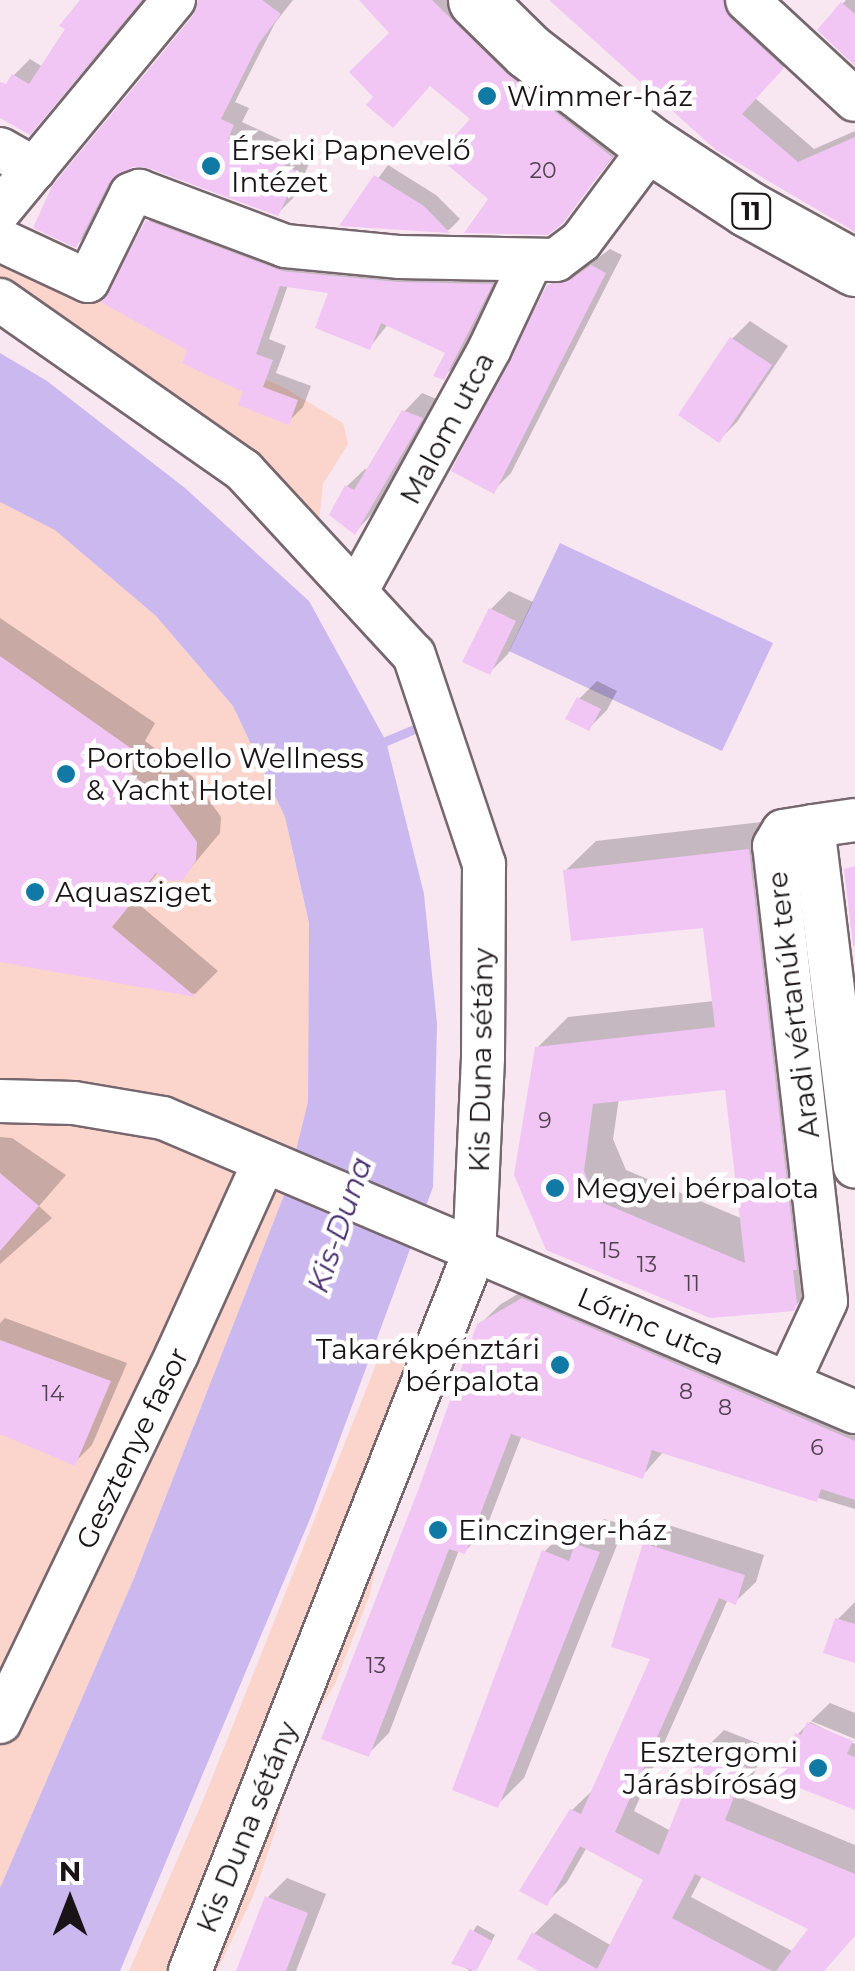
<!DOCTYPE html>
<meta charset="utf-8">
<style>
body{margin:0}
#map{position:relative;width:855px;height:1971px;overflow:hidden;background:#f8e7f0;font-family:Montserrat,sans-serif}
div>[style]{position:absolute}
.green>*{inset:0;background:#fbd4cc}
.water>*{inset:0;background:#cbb8ee}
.shadow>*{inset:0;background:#0003}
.stream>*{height:9px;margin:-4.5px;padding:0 4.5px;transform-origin:4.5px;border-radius:4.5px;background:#cbb8ee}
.building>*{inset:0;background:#f1c6f5}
.roads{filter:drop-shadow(2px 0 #76676e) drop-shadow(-2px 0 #76676e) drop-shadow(0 2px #76676e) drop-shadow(0 -2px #76676e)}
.minor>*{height:42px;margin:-21px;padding:0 21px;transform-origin:21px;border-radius:21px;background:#fff}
.major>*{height:55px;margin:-27.5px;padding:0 27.5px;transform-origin:27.5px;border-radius:27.5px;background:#fff}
.dots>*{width:28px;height:28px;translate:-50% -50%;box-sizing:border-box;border:5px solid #fff;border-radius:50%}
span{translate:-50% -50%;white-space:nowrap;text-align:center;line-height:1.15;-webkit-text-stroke:9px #fff;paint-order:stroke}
.number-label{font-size:22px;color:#50404e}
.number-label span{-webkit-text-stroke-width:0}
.shield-label span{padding:2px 8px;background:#fff;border:2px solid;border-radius:8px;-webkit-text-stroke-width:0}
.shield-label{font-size:25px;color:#1a1417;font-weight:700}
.poi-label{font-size:28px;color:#1a1417}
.left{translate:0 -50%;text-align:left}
.right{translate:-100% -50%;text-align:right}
.street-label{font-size:28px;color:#1a1417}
.water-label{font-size:30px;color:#4a2f6f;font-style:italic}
.north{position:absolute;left:20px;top:1851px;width:100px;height:100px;-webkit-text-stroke:8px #fff;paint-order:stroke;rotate:0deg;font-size:28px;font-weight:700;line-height:40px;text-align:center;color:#1a1417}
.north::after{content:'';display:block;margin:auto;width:35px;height:45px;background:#1a1417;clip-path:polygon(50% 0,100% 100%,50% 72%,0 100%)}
</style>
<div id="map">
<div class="green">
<i style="clip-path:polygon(0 215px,56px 256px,121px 282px,231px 365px,283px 387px,343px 423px,348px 444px,323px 484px,317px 540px,0 316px)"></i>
<i style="clip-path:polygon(0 502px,55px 529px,156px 616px,233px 706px,285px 817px,309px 924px,308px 1102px,286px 1190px,134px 1578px,0 1888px)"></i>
<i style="clip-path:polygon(425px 1341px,370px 1594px,335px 1684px,306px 1731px,265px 1724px,253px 1744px,290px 1761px,276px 1829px,254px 1894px,217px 1971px,129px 1971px,204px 1798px,377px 1362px)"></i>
</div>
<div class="water">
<i style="clip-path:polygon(0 353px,47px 381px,185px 488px,309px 601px,386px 741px,424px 894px,437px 1024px,433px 1187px,312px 1514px,120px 1971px,0 1971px,0 1888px,134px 1578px,286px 1190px,308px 1102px,309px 923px,285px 817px,233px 706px,156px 616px,55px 530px,0 502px)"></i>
<i style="clip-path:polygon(560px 543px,773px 643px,722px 751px,509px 651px)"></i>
</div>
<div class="shadow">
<i style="clip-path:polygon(83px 0,144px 0,46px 115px,0 115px,0 100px,14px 75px,30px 59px,43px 67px)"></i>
<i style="clip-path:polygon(201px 0,293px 0,275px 23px,235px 102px,249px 108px,242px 122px,313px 155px,294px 197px,277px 214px,148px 165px,131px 165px,120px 172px,92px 229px,76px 245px,54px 188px,201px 6px)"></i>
<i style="clip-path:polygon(360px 0,467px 0,627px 140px,561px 221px,491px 199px,473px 119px,431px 84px,376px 96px,392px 33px)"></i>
<i style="clip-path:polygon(552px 0,743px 0,797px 52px,755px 98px,814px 149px,855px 131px,855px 229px)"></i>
<i style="clip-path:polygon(846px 0,855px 0,855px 63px,820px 30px)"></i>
<i style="clip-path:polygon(388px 165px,436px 195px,460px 219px,449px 230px,344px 224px)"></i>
<i style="clip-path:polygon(163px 207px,505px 270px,458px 363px,443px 377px,449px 352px,388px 324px,370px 347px,331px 291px,288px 285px,269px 339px,286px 346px,276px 373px,311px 386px,303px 407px,288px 422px,190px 349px,148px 222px)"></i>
<i style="clip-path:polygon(610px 249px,622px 255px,511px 473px,494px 490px,549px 286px,568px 268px,590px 264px)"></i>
<i style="clip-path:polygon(750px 321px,788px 346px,737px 422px,719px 440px,732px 339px)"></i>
<i style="clip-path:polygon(422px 393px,439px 400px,372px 514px,355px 532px,347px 486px,365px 469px,369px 471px,404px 412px)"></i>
<i style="clip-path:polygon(509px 591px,533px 602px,508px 654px,490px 672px,491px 609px)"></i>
<i style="clip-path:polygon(0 618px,155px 723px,145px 741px,192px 776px,221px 817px,220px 833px,182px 878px,159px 871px,135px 901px,218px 971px,195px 994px,0 959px)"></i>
<i style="clip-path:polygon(597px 681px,617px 691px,607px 710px,589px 728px,579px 699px)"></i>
<i style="clip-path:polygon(evenodd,779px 820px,823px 1278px,793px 1308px,548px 1248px,537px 1048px,568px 1017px,714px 1001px,706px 925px,565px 871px,596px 841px,779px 820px,727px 1087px,743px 1219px,626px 1170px,613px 1139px,619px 1098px,727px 1087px)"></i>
<i style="clip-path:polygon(0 1137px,12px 1138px,66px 1175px,39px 1206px,52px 1218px,0 1264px)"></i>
<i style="clip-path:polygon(545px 1278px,855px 1413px,855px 1509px,664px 1451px,642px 1476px,522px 1435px,485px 1531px,464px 1552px,459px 1550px,389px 1733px,368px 1754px,421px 1489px,479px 1325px,501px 1304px)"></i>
<i style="clip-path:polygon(5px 1318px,127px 1363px,92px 1445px,74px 1463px,0 1433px,0 1323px)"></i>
<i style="clip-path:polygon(604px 1519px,625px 1525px,524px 1778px,497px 1805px,544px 1552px,571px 1525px,590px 1532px)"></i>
<i style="clip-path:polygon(evenodd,665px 1524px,764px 1555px,756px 1582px,735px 1602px,728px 1599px,634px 1811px,671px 1831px,703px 1751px,724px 1730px,765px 1746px,744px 1799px,855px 1845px,855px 1932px,821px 1971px,545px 1971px,534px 1934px,555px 1913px,612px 1946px,647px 1879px,587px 1847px,567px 1882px,546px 1903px,572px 1810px,593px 1790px,654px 1657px,645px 1545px,665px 1524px,703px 1874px,812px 1928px,794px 1952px,691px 1897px,703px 1874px)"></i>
<i style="clip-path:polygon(855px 1602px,855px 1660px,837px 1620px)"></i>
<i style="clip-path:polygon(830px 1703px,855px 1713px,855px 1739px,811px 1721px)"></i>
<i style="clip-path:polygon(810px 1722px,855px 1744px,855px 1808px,798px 1734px)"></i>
<i style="clip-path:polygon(287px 1878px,326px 1894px,296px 1971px,239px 1971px,267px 1898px)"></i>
<i style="clip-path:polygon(477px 1925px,495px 1935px,478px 1967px,471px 1971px,455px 1963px)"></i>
</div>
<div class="stream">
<i style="left:386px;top:741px;width:43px;rotate:-23deg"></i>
</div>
<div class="building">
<i style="clip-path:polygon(80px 0,142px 0,30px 135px,0 118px,0 82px,6px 84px,12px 74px,29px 84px,65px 29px,59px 26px)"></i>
<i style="clip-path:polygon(198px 0,262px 0,281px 14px,259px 43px,221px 119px,234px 125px,228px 139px,299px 172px,278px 216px,148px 168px,132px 167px,109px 183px,76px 248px,33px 228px,52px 186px,193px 16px)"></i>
<i style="clip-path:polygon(359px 0,432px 0,506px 73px,612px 157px,563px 223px,548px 235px,464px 233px,488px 199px,437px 156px,470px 119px,430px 86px,393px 128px,366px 105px,373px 97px,349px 72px,389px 33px)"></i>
<i style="clip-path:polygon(549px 0,723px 0,730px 18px,784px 68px,742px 114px,798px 162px,855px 137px,855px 232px,716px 150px)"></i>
<i style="clip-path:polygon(841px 2px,855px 14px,855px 66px,817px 30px)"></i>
<i style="clip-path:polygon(374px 175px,424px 206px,450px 233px,339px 226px)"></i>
<i style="clip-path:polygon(146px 220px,282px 271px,398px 282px,493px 284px,444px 380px,433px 376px,445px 353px,381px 323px,370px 350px,315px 328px,328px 293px,280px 286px,256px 354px,273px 360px,263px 387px,298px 400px,289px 425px,238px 405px,243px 392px,182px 363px,187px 350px,101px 302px)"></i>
<i style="clip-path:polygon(591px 265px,606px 273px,494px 494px,451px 471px,547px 285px,570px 280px)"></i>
<i style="clip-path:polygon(730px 337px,772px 365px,719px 443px,678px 415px)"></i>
<i style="clip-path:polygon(402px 410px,423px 418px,355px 535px,329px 515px,345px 485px,354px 490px)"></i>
<i style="clip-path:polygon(489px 608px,516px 621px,490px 675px,462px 662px)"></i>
<i style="clip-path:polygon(0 656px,132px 749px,122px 767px,167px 801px,197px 842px,196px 860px,183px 880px,169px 881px,156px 873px,112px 927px,196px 997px,0 962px)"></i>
<i style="clip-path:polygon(577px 697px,601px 709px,589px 731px,565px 719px)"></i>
<i style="clip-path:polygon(evenodd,749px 849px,797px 1270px,793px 1270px,797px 1304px,794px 1311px,710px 1318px,546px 1250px,514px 1175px,535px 1047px,715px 1027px,703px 928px,571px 941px,563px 870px,749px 849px,725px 1090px,745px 1263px,596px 1200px,584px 1171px,593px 1104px,725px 1090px)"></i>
<i style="clip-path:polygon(855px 866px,855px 946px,853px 946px,844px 869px)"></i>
<i style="clip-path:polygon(0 1173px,39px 1206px,0 1251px)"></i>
<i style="clip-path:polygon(522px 1298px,855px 1441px,855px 1500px,821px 1489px,817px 1502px,652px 1450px,643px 1479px,511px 1434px,465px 1554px,449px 1549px,369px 1757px,321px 1739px,419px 1488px,477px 1324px)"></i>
<i style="clip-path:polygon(0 1340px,111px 1381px,75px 1466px,0 1434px)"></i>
<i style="clip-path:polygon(643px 1543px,745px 1575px,736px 1605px,719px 1598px,615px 1832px,659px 1855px,701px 1749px,746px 1767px,725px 1820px,855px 1874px,855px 1936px,824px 1971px,776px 1971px,808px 1929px,695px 1874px,672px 1918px,772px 1971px,539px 1971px,517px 1959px,532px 1932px,597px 1969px,643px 1880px,580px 1846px,547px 1906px,519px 1891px,570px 1809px,581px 1814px,650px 1659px,611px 1647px)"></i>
<i style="clip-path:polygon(575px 1544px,600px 1552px,498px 1808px,452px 1790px,542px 1550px,569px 1561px)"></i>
<i style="clip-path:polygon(835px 1618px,855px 1624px,855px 1663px,823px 1653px)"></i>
<i style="clip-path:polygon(807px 1722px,853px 1741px,847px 1754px,855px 1757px,855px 1810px,777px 1779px,795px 1733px,801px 1735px)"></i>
<i style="clip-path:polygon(265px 1896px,308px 1913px,286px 1971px,236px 1971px)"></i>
<i style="clip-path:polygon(470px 1929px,492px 1941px,476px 1971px,451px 1964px)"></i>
</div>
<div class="roads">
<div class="minor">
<i style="left:747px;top:0;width:147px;rotate:42.8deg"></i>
<i style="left:0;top:149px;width:40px;rotate:29.7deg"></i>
<i style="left:0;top:210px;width:273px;rotate:-50.4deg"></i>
<i style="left:0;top:240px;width:97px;rotate:25deg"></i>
<i style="left:88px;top:281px;width:97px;rotate:-63.7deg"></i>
<i style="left:131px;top:194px;width:9px;rotate:-21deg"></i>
<i style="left:139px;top:191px;width:156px;rotate:20.6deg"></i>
<i style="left:285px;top:246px;width:116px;rotate:5.5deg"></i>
<i style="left:400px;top:257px;width:156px;rotate:1.1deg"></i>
<i style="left:556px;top:260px;width:31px;rotate:-37deg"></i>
<i style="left:581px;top:241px;width:119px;rotate:-53.2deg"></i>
<i style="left:0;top:300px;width:297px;rotate:35deg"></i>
<i style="left:243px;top:470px;width:252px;rotate:47.3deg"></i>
<i style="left:414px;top:655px;width:220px;rotate:71.5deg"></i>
<i style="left:484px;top:864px;width:194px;rotate:90.3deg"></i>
<i style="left:483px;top:1058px;width:195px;rotate:92.6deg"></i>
<i style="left:474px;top:1253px;width:772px;rotate:111.58deg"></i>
<i style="left:356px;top:592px;width:278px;rotate:-61.2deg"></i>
<i style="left:490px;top:348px;width:96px;rotate:-64.8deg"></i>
<i style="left:813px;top:826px;width:42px;rotate:-8.1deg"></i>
<i style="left:0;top:1101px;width:74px;rotate:1.5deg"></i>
<i style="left:74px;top:1103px;width:90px;rotate:9.6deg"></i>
<i style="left:163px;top:1118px;width:752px;rotate:23.02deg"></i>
<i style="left:788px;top:1383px;width:90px;rotate:-65.1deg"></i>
<i style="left:826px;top:1301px;width:458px;rotate:-96.5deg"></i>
<i style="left:774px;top:846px;width:17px;rotate:-59deg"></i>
<i style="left:783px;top:831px;width:30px;rotate:-9deg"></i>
<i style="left:813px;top:826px;width:343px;rotate:83deg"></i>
<i style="left:0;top:1722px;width:408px;rotate:-64.3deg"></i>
<i style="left:177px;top:1354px;width:199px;rotate:-65.6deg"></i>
</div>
<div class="major">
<i style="left:476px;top:0;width:73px;rotate:44.4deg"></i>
<i style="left:528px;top:51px;width:156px;rotate:37.5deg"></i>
<i style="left:652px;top:146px;width:115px;rotate:33.3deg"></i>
<i style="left:748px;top:209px;width:122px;rotate:28.9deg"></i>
</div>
</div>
<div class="dots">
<i style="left:487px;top:96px;background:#117aa4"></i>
<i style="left:211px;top:166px;background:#117aa4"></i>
<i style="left:66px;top:774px;background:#117aa4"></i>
<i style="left:35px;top:892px;background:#117aa4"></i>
<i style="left:555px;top:1188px;background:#117aa4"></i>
<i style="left:560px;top:1365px;background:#117aa4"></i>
<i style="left:438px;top:1530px;background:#117aa4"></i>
<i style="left:818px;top:1768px;background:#117aa4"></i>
</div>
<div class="number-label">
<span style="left:543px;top:171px">20</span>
<span style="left:545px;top:1121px">9</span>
<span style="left:610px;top:1251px">15</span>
<span style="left:647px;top:1265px">13</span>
<span style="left:692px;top:1284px">11</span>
<span style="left:686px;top:1392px">8</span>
<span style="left:53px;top:1394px">14</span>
<span style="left:725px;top:1408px">8</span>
<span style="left:817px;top:1448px">6</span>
<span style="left:376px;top:1666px">13</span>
</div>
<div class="shield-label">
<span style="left:751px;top:211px">11</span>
</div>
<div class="poi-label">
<span class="left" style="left:507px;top:96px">Wimmer-ház</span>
<span class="left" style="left:231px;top:166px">Érseki Papnevelő<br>Intézet</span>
<span class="left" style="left:86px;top:774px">Portobello Wellness<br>&amp; Yacht Hotel</span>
<span class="left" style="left:55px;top:892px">Aquasziget</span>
<span class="left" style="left:575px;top:1188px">Megyei bérpalota</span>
<span class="right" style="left:540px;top:1365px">Takarékpénztári<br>bérpalota</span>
<span class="left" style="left:458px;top:1530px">Einczinger-ház</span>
<span class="right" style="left:798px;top:1768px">Esztergomi<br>Járásbíróság</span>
</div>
<div class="street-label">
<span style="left:447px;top:428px;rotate:-62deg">Malom utca</span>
<span style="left:793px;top:1005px;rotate:-97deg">Aradi vértanúk tere</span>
<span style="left:481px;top:1060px;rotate:-89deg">Kis Duna sétány</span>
<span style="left:651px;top:1326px;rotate:23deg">Lőrinc utca</span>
<span style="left:132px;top:1448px;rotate:-64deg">Gesztenye fasor</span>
<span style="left:247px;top:1827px;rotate:-68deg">Kis Duna sétány</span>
</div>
<div class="water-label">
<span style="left:340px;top:1225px;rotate:-71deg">Kis-Duna</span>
</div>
<div class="north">N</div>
</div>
